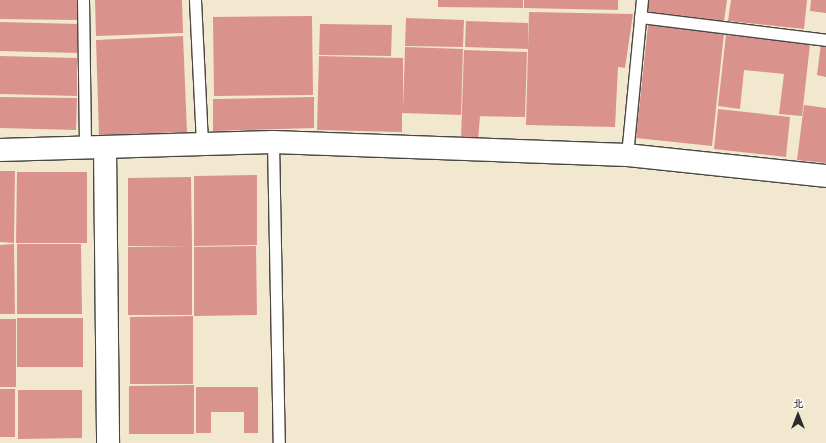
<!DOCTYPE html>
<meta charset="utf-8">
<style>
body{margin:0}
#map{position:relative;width:826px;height:443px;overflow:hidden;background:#f2e8d0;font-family:Mali,"LXGW WenKai TC",sans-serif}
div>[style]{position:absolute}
.building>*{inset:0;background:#da928c}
.roads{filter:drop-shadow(1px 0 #494744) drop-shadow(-1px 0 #494744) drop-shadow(0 1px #494744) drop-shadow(0 -1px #494744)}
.lane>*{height:11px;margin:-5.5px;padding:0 5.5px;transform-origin:5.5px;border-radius:5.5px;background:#fff}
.street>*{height:22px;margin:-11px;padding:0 11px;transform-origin:11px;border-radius:11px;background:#fff}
span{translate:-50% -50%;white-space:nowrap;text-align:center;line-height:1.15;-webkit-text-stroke:3.5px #fdfcf7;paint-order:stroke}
.north{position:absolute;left:778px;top:395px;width:40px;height:40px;-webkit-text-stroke:3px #fdfcf7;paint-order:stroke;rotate:0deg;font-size:11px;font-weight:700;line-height:16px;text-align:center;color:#2b2b2b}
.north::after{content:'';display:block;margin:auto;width:14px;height:18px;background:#2b2b2b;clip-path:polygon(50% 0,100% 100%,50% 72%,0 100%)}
</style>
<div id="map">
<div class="building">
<i style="clip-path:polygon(0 0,79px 0,79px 20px,0 19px)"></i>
<i style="clip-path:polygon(95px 0,182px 0,183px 33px,96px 36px)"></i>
<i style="clip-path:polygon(438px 0,523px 0,523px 8px,438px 7px)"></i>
<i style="clip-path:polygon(524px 0,618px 0,618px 10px,524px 8px)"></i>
<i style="clip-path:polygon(645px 0,727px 0,724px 21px,644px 11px)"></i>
<i style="clip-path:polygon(731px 0,807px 0,804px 29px,728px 21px)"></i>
<i style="clip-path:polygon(811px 0,826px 0,826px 13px,810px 11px)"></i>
<i style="clip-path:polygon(529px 12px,633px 14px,625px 68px,618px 67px,615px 127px,526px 125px)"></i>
<i style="clip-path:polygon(312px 16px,313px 95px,214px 96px,213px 17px)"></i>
<i style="clip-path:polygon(406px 18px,464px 20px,463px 47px,405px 46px)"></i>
<i style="clip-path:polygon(466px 21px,528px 23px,528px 49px,465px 47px)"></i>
<i style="clip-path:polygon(0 22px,78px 24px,77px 53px,0 51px)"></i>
<i style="clip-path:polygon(320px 24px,392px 25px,391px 56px,319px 55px)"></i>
<i style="clip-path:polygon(648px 25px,724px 33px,712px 146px,636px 138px)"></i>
<i style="clip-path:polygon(726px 35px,810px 44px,802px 116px,779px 114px,784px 74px,744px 70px,740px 109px,718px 106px)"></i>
<i style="clip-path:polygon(183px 36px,187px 132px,99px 135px,96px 40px)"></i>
<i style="clip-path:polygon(821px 43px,826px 44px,826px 77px,817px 75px)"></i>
<i style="clip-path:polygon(405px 47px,463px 49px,461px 115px,402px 113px,402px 132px,317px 130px,319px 56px,403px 58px,403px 109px)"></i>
<i style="clip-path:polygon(464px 50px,527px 52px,525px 117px,474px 116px,480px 116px,478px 140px,461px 139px)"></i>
<i style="clip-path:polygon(0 56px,77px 58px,77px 96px,0 94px)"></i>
<i style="clip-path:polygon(0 97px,77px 98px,76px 130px,0 128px)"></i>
<i style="clip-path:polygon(314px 97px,314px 128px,213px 131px,213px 99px)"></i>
<i style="clip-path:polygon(804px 105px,826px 108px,826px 163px,797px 160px)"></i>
<i style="clip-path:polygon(718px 109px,790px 117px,786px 157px,714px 149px)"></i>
<i style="clip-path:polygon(0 171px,15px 171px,14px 243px,0 242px)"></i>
<i style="clip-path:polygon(17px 172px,87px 172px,87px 243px,16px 243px)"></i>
<i style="clip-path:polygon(257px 175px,257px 245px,194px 246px,194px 176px)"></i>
<i style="clip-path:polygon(191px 177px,192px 246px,128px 246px,128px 178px)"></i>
<i style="clip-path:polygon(14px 244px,15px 314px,0 314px,0 245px)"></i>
<i style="clip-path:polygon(17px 244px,81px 244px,82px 314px,17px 314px)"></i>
<i style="clip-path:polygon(192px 246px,192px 315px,128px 315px,128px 247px)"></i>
<i style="clip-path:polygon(256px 246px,257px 315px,194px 316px,194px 247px)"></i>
<i style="clip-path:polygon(193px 316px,193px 384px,130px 384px,130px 317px)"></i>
<i style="clip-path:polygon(17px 318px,83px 318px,83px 367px,17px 367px)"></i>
<i style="clip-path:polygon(0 319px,16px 319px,16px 387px,0 387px)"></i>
<i style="clip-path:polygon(194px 385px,194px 434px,129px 434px,129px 386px)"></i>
<i style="clip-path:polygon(196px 387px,258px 387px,258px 433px,244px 433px,244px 412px,211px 412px,211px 433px,196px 433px)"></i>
<i style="clip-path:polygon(0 389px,15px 389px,15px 437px,0 437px)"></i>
<i style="clip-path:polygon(18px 390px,82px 390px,82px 438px,18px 439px)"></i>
</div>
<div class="roads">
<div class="lane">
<i style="left:83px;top:0;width:148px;rotate:89.2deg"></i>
<i style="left:195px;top:0;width:143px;rotate:87.2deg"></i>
<i style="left:640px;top:17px;width:187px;rotate:7deg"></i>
<i style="left:273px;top:142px;width:301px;rotate:88.9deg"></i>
<i style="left:627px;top:155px;width:156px;rotate:-84.5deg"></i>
</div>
<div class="street">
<i style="left:105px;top:148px;width:295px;rotate:89.4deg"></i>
<i style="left:0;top:150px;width:273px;rotate:-1.7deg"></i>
<i style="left:273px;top:142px;width:354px;rotate:2.1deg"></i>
<i style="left:627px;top:155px;width:200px;rotate:6deg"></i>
</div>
</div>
<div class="north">北</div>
</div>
